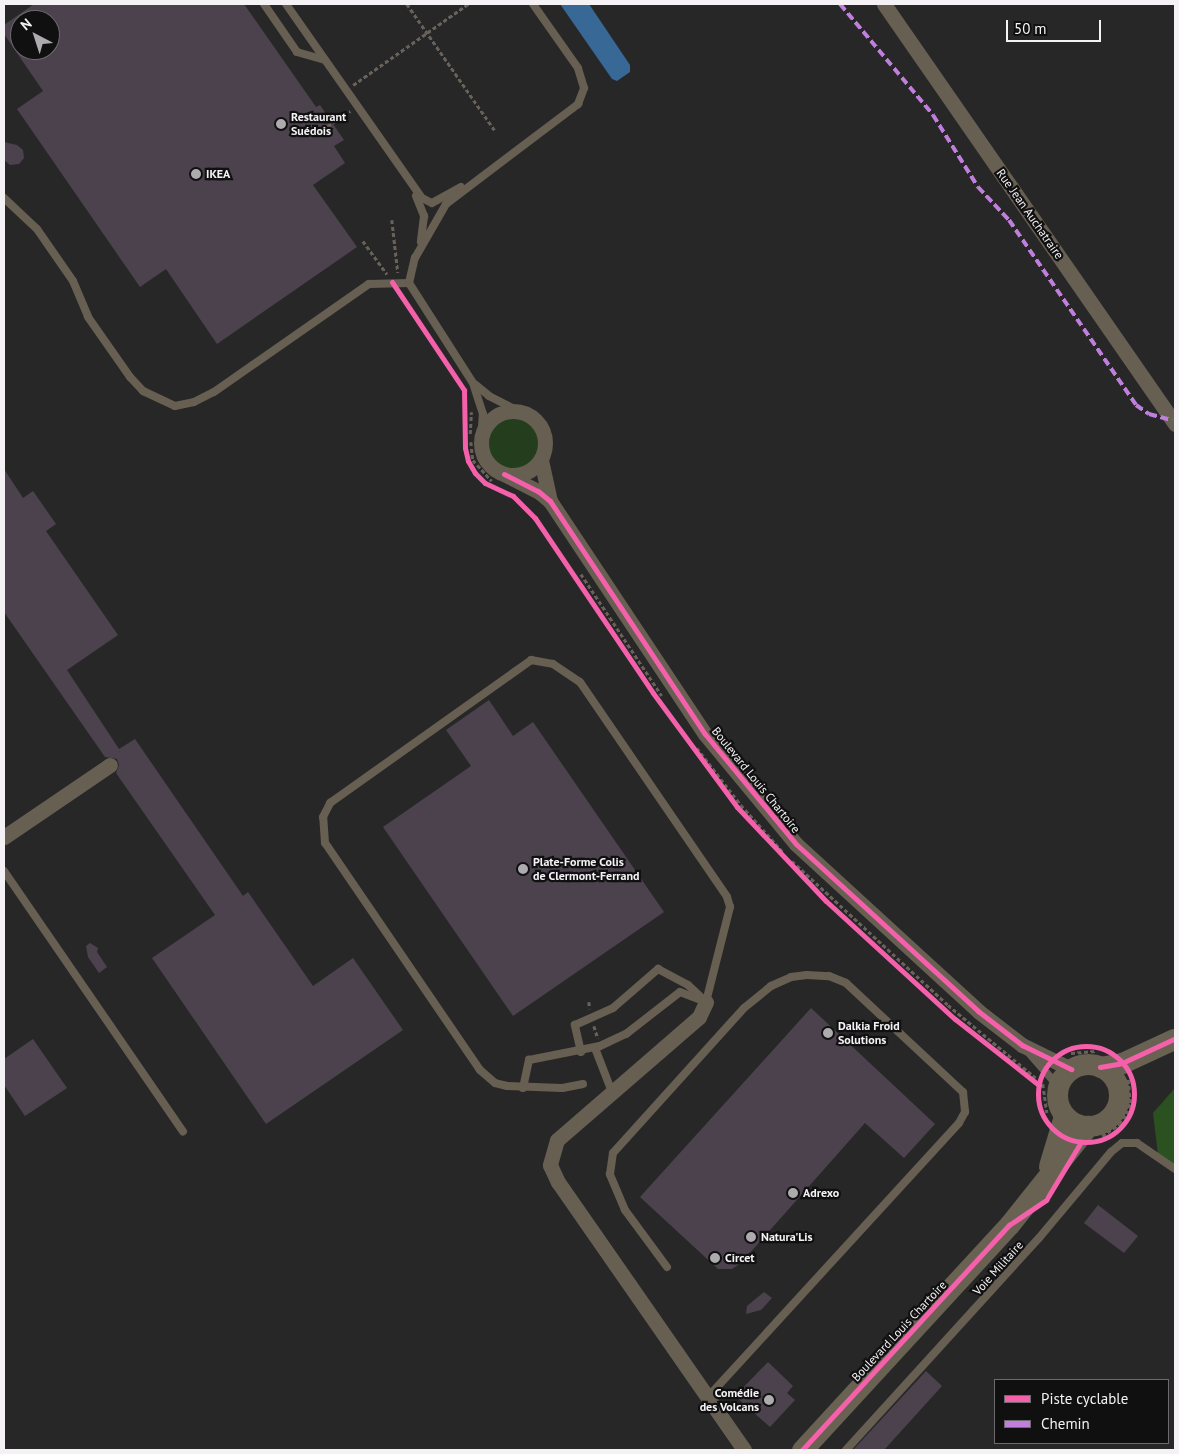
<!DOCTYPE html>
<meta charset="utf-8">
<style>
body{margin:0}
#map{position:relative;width:1179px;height:1454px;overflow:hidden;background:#282728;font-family:"PT Sans",sans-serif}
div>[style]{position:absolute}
.green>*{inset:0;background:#243d1d}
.round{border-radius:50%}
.forest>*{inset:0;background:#2b5120}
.water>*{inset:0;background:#376896}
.building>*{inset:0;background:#4b424d}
.path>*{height:2.5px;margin-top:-1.25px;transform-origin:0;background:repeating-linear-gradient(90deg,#68625a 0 4px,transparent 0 6.5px)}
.service>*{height:8px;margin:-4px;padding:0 4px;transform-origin:4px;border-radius:4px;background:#675f51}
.minor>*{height:15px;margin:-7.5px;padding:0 7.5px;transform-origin:7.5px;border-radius:7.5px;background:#675f51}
.minor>.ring{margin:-7.5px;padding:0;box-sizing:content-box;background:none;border:15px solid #675f51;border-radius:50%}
.secondary>*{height:21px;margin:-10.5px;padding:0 10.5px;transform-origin:10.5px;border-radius:10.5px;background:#696252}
.secondary>.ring{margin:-10.5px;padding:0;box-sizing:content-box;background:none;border:21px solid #696252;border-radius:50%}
.quiet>*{height:4px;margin-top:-2px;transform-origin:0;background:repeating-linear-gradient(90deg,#c07fdc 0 8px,transparent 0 12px)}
.cycleway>*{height:5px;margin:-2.5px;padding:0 2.5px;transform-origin:2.5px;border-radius:2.5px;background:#f560ab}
.cycleway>.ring{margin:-2.5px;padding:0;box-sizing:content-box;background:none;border:5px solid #f560ab;border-radius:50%}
.dots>*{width:14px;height:14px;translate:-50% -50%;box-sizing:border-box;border:2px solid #111011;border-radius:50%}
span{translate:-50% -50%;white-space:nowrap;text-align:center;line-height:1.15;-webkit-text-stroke:4.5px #111011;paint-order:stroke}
.poi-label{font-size:12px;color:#f4f2f4;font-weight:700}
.left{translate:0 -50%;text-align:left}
.right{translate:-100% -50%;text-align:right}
.street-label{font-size:12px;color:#f4f2f4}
.frame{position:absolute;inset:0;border:5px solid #f4f2f4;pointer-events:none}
.legend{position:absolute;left:994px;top:1379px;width:175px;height:65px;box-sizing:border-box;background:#111011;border:1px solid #6c6a6c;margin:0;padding:6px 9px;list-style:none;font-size:15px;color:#f4f2f4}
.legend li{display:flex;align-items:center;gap:10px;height:25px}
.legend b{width:25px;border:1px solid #6c6a6c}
.north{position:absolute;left:10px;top:10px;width:50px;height:50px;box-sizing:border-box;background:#111011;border:1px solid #6c6a6c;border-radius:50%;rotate:320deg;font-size:14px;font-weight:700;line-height:20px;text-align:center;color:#f4f2f4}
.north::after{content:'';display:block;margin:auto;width:18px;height:22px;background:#adabad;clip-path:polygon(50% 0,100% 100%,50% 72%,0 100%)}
.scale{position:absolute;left:1006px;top:20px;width:95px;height:22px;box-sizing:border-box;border:2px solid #f4f2f4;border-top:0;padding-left:6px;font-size:15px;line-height:18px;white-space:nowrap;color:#f4f2f4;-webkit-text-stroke:4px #111011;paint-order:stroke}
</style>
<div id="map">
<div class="green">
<i class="round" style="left:487px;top:417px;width:52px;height:52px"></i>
</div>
<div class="forest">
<i style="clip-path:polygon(1175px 1088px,1175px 1169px,1158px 1155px,1153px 1113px)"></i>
</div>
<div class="water">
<i style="clip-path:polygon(560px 4px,589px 4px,630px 65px,630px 72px,617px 81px,612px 79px)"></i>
</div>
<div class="building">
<i style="clip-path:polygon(evenodd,34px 4px,244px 4px,316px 107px,320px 105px,344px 140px,334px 146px,345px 163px,313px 185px,357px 247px,217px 344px,166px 269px,140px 287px,17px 109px,43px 91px,4px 34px,4px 25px,34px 4px,20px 20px,50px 20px,50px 50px,20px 50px,20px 20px)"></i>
<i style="clip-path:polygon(4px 142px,17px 145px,23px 150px,24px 158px,19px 164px,10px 165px,4px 160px)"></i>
<i style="clip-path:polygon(4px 469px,23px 498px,33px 491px,56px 524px,46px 531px,118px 635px,67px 670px,119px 749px,135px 739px,243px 896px,248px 892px,313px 986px,353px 958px,403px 1030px,266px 1124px,152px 958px,215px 915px,116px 773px,119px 765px,117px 759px,105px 757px,4px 612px)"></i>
<i style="clip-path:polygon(489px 700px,513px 736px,533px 722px,664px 912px,513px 1016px,383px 827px,471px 766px,446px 730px)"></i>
<i style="clip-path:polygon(90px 943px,98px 948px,97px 952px,107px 967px,99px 973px,88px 957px,86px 946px)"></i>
<i style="clip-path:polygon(811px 1008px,935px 1124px,904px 1158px,865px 1123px,741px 1263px,732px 1269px,718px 1269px,640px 1197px)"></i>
<i style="clip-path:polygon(33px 1039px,67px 1088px,25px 1116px,4px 1085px,4px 1059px)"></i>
<i style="clip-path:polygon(1098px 1205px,1138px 1236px,1124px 1253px,1084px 1223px)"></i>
<i style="clip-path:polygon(764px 1292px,772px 1298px,761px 1310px,746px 1314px,747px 1306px)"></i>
<i style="clip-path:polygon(768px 1362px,793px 1386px,787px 1393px,795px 1400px,770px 1427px,735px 1396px)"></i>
<i style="clip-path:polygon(926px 1371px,942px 1386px,884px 1450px,853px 1450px)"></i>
</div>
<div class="path">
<i style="left:407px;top:4px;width:156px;rotate:55.2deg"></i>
<i style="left:353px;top:85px;width:141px;rotate:-35.2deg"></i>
<i style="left:322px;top:130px;width:34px;rotate:-34deg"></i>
<i style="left:392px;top:220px;width:53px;rotate:83.5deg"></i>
<i style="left:363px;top:241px;width:41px;rotate:54deg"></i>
<i style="left:470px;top:434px;width:22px;rotate:-87deg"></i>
<i style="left:471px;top:442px;width:18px;rotate:84deg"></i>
<i style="left:473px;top:460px;width:28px;rotate:48deg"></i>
<i style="left:581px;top:574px;width:146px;rotate:56.4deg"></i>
<i style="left:697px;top:748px;width:72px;rotate:52.3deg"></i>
<i style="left:741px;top:805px;width:63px;rotate:48.2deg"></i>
<i style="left:792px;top:861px;width:212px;rotate:42.7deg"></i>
<i style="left:948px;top:1005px;width:114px;rotate:39.7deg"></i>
<i style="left:589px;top:1002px;width:7px;rotate:82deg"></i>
<i style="left:594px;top:1026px;width:13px;rotate:72deg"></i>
<i style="left:1071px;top:1053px;width:24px;rotate:-5deg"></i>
<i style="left:1043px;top:1084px;width:29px;rotate:82deg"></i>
<i style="left:1102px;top:1136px;width:21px;rotate:-35deg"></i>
<i style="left:1119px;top:1124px;width:12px;rotate:-55deg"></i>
<i style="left:1126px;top:1114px;width:12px;rotate:-70deg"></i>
<i style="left:1130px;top:1103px;width:24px;rotate:-95deg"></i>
</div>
<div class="service">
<i style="left:264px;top:4px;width:58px;rotate:55.5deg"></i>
<i style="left:297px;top:52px;width:29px;rotate:16deg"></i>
<i style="left:286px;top:4px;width:237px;rotate:55deg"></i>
<i style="left:422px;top:198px;width:11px;rotate:27deg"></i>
<i style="left:432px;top:203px;width:33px;rotate:-29deg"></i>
<i style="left:416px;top:196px;width:22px;rotate:68deg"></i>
<i style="left:424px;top:216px;width:26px;rotate:97deg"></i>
<i style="left:4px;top:198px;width:45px;rotate:43.2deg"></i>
<i style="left:37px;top:229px;width:63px;rotate:55.3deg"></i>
<i style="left:73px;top:281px;width:39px;rotate:67deg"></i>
<i style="left:88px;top:317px;width:73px;rotate:55deg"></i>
<i style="left:130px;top:377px;width:19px;rotate:47deg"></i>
<i style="left:143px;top:391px;width:35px;rotate:25deg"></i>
<i style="left:175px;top:406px;width:19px;rotate:-12deg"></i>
<i style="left:194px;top:402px;width:22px;rotate:-27deg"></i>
<i style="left:214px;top:392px;width:189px;rotate:-34.9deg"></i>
<i style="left:369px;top:284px;width:40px;rotate:-1.4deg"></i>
<i style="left:476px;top:385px;width:17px;rotate:40deg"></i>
<i style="left:489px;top:396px;width:38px;rotate:27deg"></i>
<i style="left:481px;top:441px;width:27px;rotate:-86deg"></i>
<i style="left:483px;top:414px;width:33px;rotate:-108deg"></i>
<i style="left:473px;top:383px;width:119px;rotate:-122.6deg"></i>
<i style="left:409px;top:283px;width:26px;rotate:-77deg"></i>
<i style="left:415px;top:258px;width:62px;rotate:-60.1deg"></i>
<i style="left:446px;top:204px;width:166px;rotate:-37.1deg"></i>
<i style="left:578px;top:104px;width:17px;rotate:-69deg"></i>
<i style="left:584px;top:88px;width:21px;rotate:-107deg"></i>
<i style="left:578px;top:68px;width:78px;rotate:-125.1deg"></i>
<i style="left:4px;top:871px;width:316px;rotate:55.5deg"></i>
<i style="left:595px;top:1048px;width:47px;rotate:68.9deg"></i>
<i style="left:581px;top:1052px;width:28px;rotate:-103deg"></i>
<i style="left:575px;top:1025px;width:42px;rotate:-24.1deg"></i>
<i style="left:613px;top:1008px;width:60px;rotate:-40.9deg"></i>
<i style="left:658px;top:969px;width:34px;rotate:28deg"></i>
<i style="left:688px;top:985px;width:21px;rotate:43deg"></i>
<i style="left:1030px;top:1054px;width:43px;rotate:48.8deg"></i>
<i style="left:583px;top:1084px;width:21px;rotate:169deg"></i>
<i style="left:562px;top:1088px;width:55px;rotate:-177.9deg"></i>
<i style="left:507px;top:1086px;width:12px;rotate:-166deg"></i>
<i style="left:495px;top:1083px;width:20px;rotate:-139deg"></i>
<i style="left:480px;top:1070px;width:275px;rotate:-124.3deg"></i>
<i style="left:325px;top:843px;width:26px;rotate:-94deg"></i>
<i style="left:323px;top:817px;width:16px;rotate:-63deg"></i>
<i style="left:330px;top:803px;width:247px;rotate:-35.4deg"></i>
<i style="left:531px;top:660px;width:22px;rotate:10deg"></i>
<i style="left:553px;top:664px;width:32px;rotate:34deg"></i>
<i style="left:580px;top:682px;width:260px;rotate:55.6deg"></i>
<i style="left:727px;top:897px;width:10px;rotate:73deg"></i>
<i style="left:730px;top:907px;width:98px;rotate:104.2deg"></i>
<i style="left:523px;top:1088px;width:29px;rotate:-78deg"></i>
<i style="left:529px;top:1060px;width:72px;rotate:-11.2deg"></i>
<i style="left:600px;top:1046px;width:29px;rotate:-25deg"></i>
<i style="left:626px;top:1034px;width:68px;rotate:-37.9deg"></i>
<i style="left:680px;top:992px;width:28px;rotate:21deg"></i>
<i style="left:667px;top:1267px;width:71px;rotate:-126.4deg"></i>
<i style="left:625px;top:1210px;width:39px;rotate:-113deg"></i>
<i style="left:610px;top:1174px;width:21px;rotate:-82deg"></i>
<i style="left:613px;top:1153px;width:195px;rotate:-47.9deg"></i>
<i style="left:744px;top:1008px;width:35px;rotate:-39deg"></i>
<i style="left:771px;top:986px;width:22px;rotate:-24deg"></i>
<i style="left:791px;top:977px;width:16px;rotate:-7deg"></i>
<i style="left:807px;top:975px;width:22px;rotate:3deg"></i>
<i style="left:829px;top:976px;width:18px;rotate:22deg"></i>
<i style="left:846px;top:983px;width:160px;rotate:43deg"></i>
<i style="left:963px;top:1092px;width:20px;rotate:84deg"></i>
<i style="left:965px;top:1112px;width:13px;rotate:119deg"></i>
<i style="left:959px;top:1123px;width:372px;rotate:132.5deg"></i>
<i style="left:846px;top:1450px;width:287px;rotate:-47.7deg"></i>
<i style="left:1039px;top:1238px;width:112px;rotate:-50.1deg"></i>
<i style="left:1111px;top:1152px;width:14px;rotate:-39deg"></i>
<i style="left:1122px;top:1143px;width:15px"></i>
<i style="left:1137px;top:1143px;width:46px;rotate:34.4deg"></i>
</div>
<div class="minor">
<i style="left:884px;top:4px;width:511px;rotate:55.28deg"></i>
<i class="ring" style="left:481px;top:411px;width:49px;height:49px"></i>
<i style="left:541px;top:460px;width:42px;rotate:77.6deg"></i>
<i style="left:504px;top:474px;width:38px;rotate:27deg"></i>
<i style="left:538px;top:491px;width:16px;rotate:40deg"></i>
<i style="left:550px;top:501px;width:280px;rotate:56.4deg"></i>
<i style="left:705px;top:734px;width:143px;rotate:50.4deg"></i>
<i style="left:796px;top:844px;width:247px;rotate:42.5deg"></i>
<i style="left:978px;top:1011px;width:56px;rotate:37.7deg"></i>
<i style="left:1022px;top:1045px;width:55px;rotate:26.1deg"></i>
<i style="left:4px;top:837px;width:128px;rotate:-34.2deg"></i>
<i style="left:706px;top:1002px;width:17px;rotate:115deg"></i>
<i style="left:699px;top:1017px;width:188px;rotate:139.1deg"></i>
<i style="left:557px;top:1140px;width:26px;rotate:106deg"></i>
<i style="left:550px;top:1165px;width:19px;rotate:65deg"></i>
<i style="left:558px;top:1182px;width:326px;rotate:55.2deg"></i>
</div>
<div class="secondary">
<i class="ring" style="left:1057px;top:1064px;width:41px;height:41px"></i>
<i style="left:1100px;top:1067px;width:22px;rotate:-10deg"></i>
<i style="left:1122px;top:1063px;width:57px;rotate:-24.8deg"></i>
<i style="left:1049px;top:1166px;width:52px;rotate:-73.3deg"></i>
<i style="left:802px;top:1450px;width:306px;rotate:-47.4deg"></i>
<i style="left:1009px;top:1225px;width:127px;rotate:-51.4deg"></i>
</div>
<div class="quiet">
<i style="left:840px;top:4px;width:145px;rotate:50deg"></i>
<i style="left:933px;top:115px;width:85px;rotate:58deg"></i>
<i style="left:978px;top:187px;width:45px;rotate:46.8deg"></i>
<i style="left:1009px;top:220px;width:224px;rotate:55.5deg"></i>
<i style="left:1136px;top:405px;width:16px;rotate:35deg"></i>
<i style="left:1149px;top:414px;width:24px;rotate:15deg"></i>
</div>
<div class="cycleway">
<i style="left:392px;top:282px;width:130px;rotate:56.3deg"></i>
<i style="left:464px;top:390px;width:58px;rotate:89deg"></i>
<i style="left:465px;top:448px;width:13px;rotate:77deg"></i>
<i style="left:468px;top:461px;width:14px;rotate:60deg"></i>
<i style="left:475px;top:473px;width:14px;rotate:45deg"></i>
<i style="left:485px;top:483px;width:31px;rotate:25deg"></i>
<i style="left:513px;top:496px;width:31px;rotate:45deg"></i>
<i style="left:535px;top:518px;width:211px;rotate:56deg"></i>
<i style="left:653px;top:693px;width:142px;rotate:53.6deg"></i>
<i style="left:737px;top:807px;width:129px;rotate:46.6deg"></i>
<i style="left:826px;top:901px;width:175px;rotate:42.5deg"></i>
<i style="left:955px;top:1019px;width:107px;rotate:38.2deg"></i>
<i style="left:504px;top:474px;width:38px;rotate:27deg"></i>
<i style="left:538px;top:491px;width:16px;rotate:40deg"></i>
<i style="left:550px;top:501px;width:280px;rotate:56.4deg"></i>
<i style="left:705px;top:734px;width:143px;rotate:50.4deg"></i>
<i style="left:796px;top:844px;width:247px;rotate:42.5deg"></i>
<i style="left:978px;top:1011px;width:56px;rotate:37.7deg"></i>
<i style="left:1022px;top:1045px;width:55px;rotate:26.1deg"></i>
<i class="ring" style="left:1038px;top:1046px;width:91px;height:91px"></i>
<i style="left:1100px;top:1067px;width:22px;rotate:-10deg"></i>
<i style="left:1122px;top:1063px;width:57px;rotate:-24.8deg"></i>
<i style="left:802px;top:1450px;width:306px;rotate:-47.4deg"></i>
<i style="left:1009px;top:1225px;width:45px;rotate:-34deg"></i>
<i style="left:1046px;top:1200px;width:68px;rotate:-58.9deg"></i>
</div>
<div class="dots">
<i style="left:281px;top:124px;background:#adabad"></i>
<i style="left:196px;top:174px;background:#adabad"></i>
<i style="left:523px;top:869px;background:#adabad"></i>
<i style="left:828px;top:1033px;background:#adabad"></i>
<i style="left:793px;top:1193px;background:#adabad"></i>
<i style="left:751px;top:1237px;background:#adabad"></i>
<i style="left:715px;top:1258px;background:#adabad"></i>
<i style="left:769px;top:1400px;background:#adabad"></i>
</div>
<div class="poi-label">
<span class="left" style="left:291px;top:124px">Restaurant<br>Suédois</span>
<span class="left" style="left:206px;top:174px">IKEA</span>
<span class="left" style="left:533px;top:869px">Plate-Forme Colis<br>de Clermont-Ferrand</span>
<span class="left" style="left:838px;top:1033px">Dalkia Froid<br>Solutions</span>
<span class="left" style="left:803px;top:1193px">Adrexo</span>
<span class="left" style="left:761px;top:1237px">Natura'Lis</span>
<span class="left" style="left:725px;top:1258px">Circet</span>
<span class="right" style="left:759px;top:1400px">Comédie<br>des Volcans</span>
</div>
<div class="street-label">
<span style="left:1030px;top:214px;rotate:55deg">Rue Jean Auchatraire</span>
<span style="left:756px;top:780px;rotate:51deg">Boulevard Louis Chartoire</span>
<span style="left:998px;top:1268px;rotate:-48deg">Voie Militaire</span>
<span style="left:899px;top:1331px;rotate:-47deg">Boulevard Louis Chartoire</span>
</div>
<div class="frame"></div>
<ul class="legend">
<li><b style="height:6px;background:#f560ab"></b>Piste cyclable</li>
<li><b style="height:6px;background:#c07fdc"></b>Chemin</li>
</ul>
<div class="north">N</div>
<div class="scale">50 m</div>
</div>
